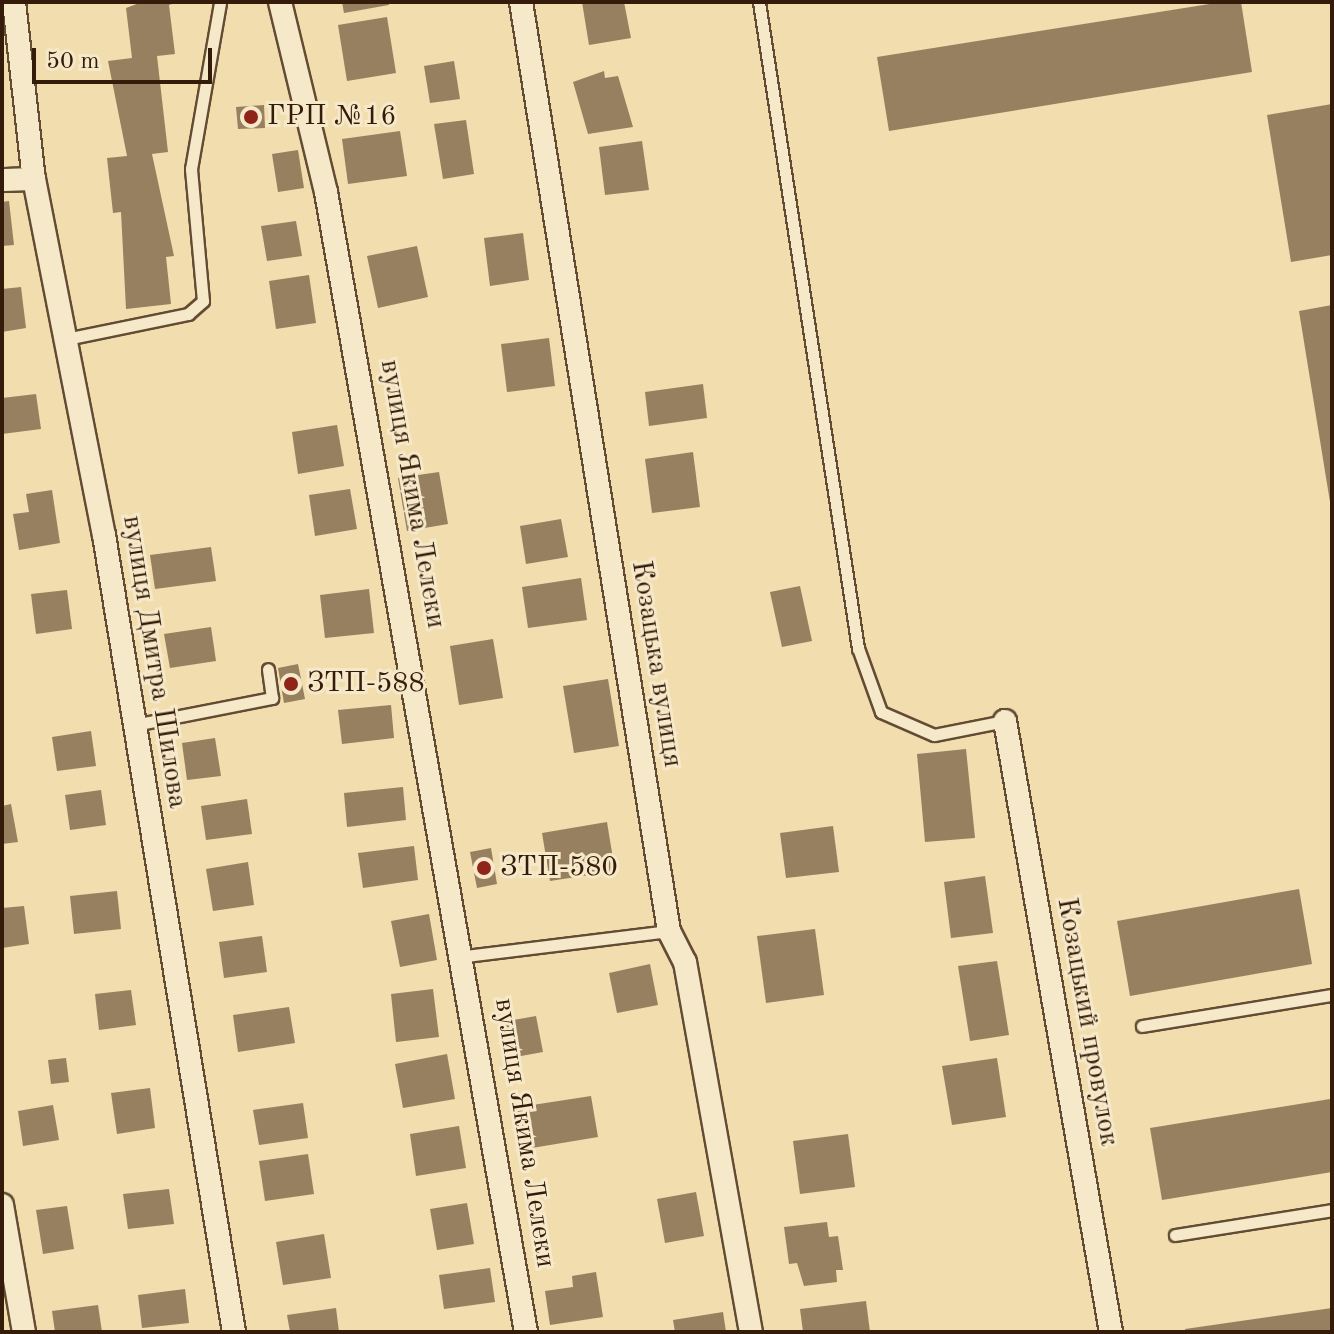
<!DOCTYPE html>
<meta charset="utf-8">
<style>
body{margin:0}
#map{position:relative;width:1334px;height:1334px;overflow:hidden;background:#f1ddad;font-family:"Old Standard TT",serif}
div>[style]{position:absolute}
.building>*{inset:0;background:#96805f}
.roads{filter:drop-shadow(2px 0 #634c33) drop-shadow(-2px 0 #634c33) drop-shadow(0 2px #634c33) drop-shadow(0 -2px #634c33)}
.service>*{height:11px;margin:-5.5px;padding:0 5.5px;transform-origin:5.5px;border-radius:5.5px;background:#f6e9ca}
.minor>*{height:22px;margin:-11px;padding:0 11px;transform-origin:11px;border-radius:11px;background:#f6e9ca}
.dots>*{width:22px;height:22px;translate:-50% -50%;box-sizing:border-box;border:4px solid #f6e9ca;border-radius:50%}
span{translate:-50% -50%;white-space:nowrap;text-align:center;line-height:1.15;-webkit-text-stroke:6px #f6e9ca;paint-order:stroke}
.poi-label{font-size:28px;color:#341b0a}
.left{translate:0 -50%;text-align:left}
.street-label{font-size:28px;color:#341b0a}
.frame{position:absolute;inset:0;border:4px solid #341b0a;pointer-events:none}
.scale{position:absolute;left:32px;top:48px;width:180px;height:36px;box-sizing:border-box;border:4px solid #341b0a;border-top:0;padding-left:10px;font-size:24px;line-height:28px;white-space:nowrap;color:#341b0a;-webkit-text-stroke:6px #f6e9ca;paint-order:stroke}
</style>
<div id="map">
<div class="building">
<i style="clip-path:polygon(142px 2px,178px 2px,169px 5px,175px 54px,157px 56px,168px 152px,152px 154px,174px 256px,166px 257px,171px 304px,126px 309px,121px 212px,113px 213px,107px 158px,127px 156px,108px 61px,132px 58px,126px 8px)"></i>
<i style="clip-path:polygon(342px 2px,388px 2px,389px 5px,344px 13px)"></i>
<i style="clip-path:polygon(582px 2px,624px 2px,631px 38px,589px 45px)"></i>
<i style="clip-path:polygon(1222px 2px,1241px 2px,1252px 72px,889px 131px,877px 57px)"></i>
<i style="clip-path:polygon(387px 17px,396px 73px,347px 81px,338px 25px)"></i>
<i style="clip-path:polygon(454px 61px,460px 99px,430px 103px,424px 66px)"></i>
<i style="clip-path:polygon(604px 71px,605px 78px,618px 76px,633px 127px,588px 134px,573px 82px)"></i>
<i style="clip-path:polygon(1332px 104px,1332px 255px,1291px 262px,1267px 115px)"></i>
<i style="clip-path:polygon(264px 105px,265px 128px,238px 129px,236px 107px)"></i>
<i style="clip-path:polygon(466px 120px,474px 174px,443px 179px,434px 124px)"></i>
<i style="clip-path:polygon(400px 131px,407px 176px,348px 184px,342px 139px)"></i>
<i style="clip-path:polygon(642px 141px,649px 190px,605px 195px,599px 147px)"></i>
<i style="clip-path:polygon(298px 150px,304px 188px,278px 192px,272px 154px)"></i>
<i style="clip-path:polygon(9px 201px,14px 245px,2px 246px,2px 202px)"></i>
<i style="clip-path:polygon(296px 221px,302px 256px,267px 261px,261px 226px)"></i>
<i style="clip-path:polygon(523px 233px,529px 280px,490px 286px,484px 238px)"></i>
<i style="clip-path:polygon(417px 246px,428px 297px,378px 308px,367px 256px)"></i>
<i style="clip-path:polygon(309px 275px,316px 323px,276px 329px,269px 281px)"></i>
<i style="clip-path:polygon(21px 287px,26px 328px,2px 332px,2px 289px)"></i>
<i style="clip-path:polygon(1332px 305px,1332px 502px,1330px 502px,1299px 311px)"></i>
<i style="clip-path:polygon(549px 338px,555px 386px,507px 392px,501px 344px)"></i>
<i style="clip-path:polygon(703px 384px,707px 418px,649px 426px,645px 392px)"></i>
<i style="clip-path:polygon(36px 394px,41px 429px,2px 434px,2px 398px)"></i>
<i style="clip-path:polygon(337px 425px,344px 466px,298px 474px,292px 432px)"></i>
<i style="clip-path:polygon(693px 452px,700px 507px,652px 513px,645px 459px)"></i>
<i style="clip-path:polygon(439px 472px,448px 524px,407px 531px,398px 478px)"></i>
<i style="clip-path:polygon(350px 489px,357px 529px,315px 536px,309px 495px)"></i>
<i style="clip-path:polygon(52px 490px,60px 543px,19px 550px,13px 514px,29px 512px,26px 494px)"></i>
<i style="clip-path:polygon(561px 519px,568px 557px,526px 564px,520px 526px)"></i>
<i style="clip-path:polygon(211px 547px,216px 581px,155px 589px,150px 555px)"></i>
<i style="clip-path:polygon(581px 578px,587px 620px,528px 628px,522px 587px)"></i>
<i style="clip-path:polygon(800px 586px,812px 641px,782px 647px,770px 592px)"></i>
<i style="clip-path:polygon(369px 589px,374px 633px,325px 638px,320px 595px)"></i>
<i style="clip-path:polygon(67px 590px,72px 629px,36px 634px,31px 594px)"></i>
<i style="clip-path:polygon(211px 627px,216px 661px,170px 668px,164px 634px)"></i>
<i style="clip-path:polygon(493px 639px,503px 698px,459px 705px,450px 646px)"></i>
<i style="clip-path:polygon(298px 664px,305px 699px,284px 703px,278px 668px)"></i>
<i style="clip-path:polygon(608px 679px,619px 746px,574px 753px,563px 686px)"></i>
<i style="clip-path:polygon(391px 705px,394px 738px,342px 744px,338px 710px)"></i>
<i style="clip-path:polygon(91px 731px,96px 766px,57px 771px,52px 737px)"></i>
<i style="clip-path:polygon(215px 738px,221px 776px,187px 780px,182px 743px)"></i>
<i style="clip-path:polygon(966px 749px,975px 838px,925px 842px,917px 754px)"></i>
<i style="clip-path:polygon(403px 787px,406px 820px,347px 827px,344px 793px)"></i>
<i style="clip-path:polygon(101px 790px,106px 825px,70px 830px,65px 795px)"></i>
<i style="clip-path:polygon(247px 799px,252px 834px,206px 840px,201px 806px)"></i>
<i style="clip-path:polygon(11px 804px,18px 842px,2px 844px,2px 806px)"></i>
<i style="clip-path:polygon(607px 822px,615px 871px,550px 881px,542px 833px)"></i>
<i style="clip-path:polygon(833px 826px,839px 872px,786px 878px,780px 833px)"></i>
<i style="clip-path:polygon(414px 846px,418px 880px,363px 888px,358px 853px)"></i>
<i style="clip-path:polygon(491px 848px,497px 884px,477px 888px,470px 852px)"></i>
<i style="clip-path:polygon(248px 862px,254px 905px,213px 911px,206px 869px)"></i>
<i style="clip-path:polygon(985px 876px,993px 933px,951px 938px,944px 882px)"></i>
<i style="clip-path:polygon(1299px 889px,1312px 964px,1130px 996px,1117px 921px)"></i>
<i style="clip-path:polygon(117px 891px,121px 929px,74px 934px,70px 896px)"></i>
<i style="clip-path:polygon(24px 906px,29px 944px,2px 948px,2px 908px)"></i>
<i style="clip-path:polygon(429px 914px,437px 960px,400px 967px,391px 921px)"></i>
<i style="clip-path:polygon(815px 929px,824px 995px,766px 1003px,757px 936px)"></i>
<i style="clip-path:polygon(262px 936px,267px 972px,224px 978px,219px 942px)"></i>
<i style="clip-path:polygon(997px 961px,1009px 1035px,970px 1041px,958px 966px)"></i>
<i style="clip-path:polygon(650px 964px,658px 1005px,617px 1013px,609px 973px)"></i>
<i style="clip-path:polygon(433px 989px,439px 1037px,396px 1042px,391px 994px)"></i>
<i style="clip-path:polygon(131px 990px,136px 1025px,99px 1030px,95px 994px)"></i>
<i style="clip-path:polygon(289px 1007px,295px 1043px,238px 1052px,233px 1015px)"></i>
<i style="clip-path:polygon(536px 1016px,543px 1052px,510px 1058px,503px 1022px)"></i>
<i style="clip-path:polygon(447px 1054px,455px 1099px,403px 1108px,395px 1064px)"></i>
<i style="clip-path:polygon(66px 1058px,69px 1082px,51px 1084px,48px 1060px)"></i>
<i style="clip-path:polygon(997px 1058px,1006px 1117px,952px 1125px,942px 1066px)"></i>
<i style="clip-path:polygon(150px 1088px,155px 1128px,117px 1134px,111px 1093px)"></i>
<i style="clip-path:polygon(591px 1096px,598px 1137px,520px 1150px,513px 1108px)"></i>
<i style="clip-path:polygon(1330px 1099px,1332px 1172px,1162px 1200px,1150px 1128px)"></i>
<i style="clip-path:polygon(303px 1103px,308px 1138px,259px 1145px,253px 1110px)"></i>
<i style="clip-path:polygon(53px 1105px,59px 1140px,23px 1146px,18px 1111px)"></i>
<i style="clip-path:polygon(459px 1126px,466px 1168px,416px 1176px,410px 1134px)"></i>
<i style="clip-path:polygon(848px 1134px,855px 1187px,800px 1194px,793px 1141px)"></i>
<i style="clip-path:polygon(308px 1154px,314px 1194px,265px 1201px,259px 1161px)"></i>
<i style="clip-path:polygon(169px 1189px,174px 1224px,128px 1229px,123px 1194px)"></i>
<i style="clip-path:polygon(696px 1192px,704px 1236px,665px 1243px,657px 1199px)"></i>
<i style="clip-path:polygon(467px 1203px,474px 1244px,437px 1250px,430px 1209px)"></i>
<i style="clip-path:polygon(67px 1206px,74px 1249px,43px 1254px,36px 1210px)"></i>
<i style="clip-path:polygon(827px 1222px,829px 1237px,838px 1236px,843px 1270px,836px 1270px,837px 1282px,804px 1286px,797px 1263px,789px 1264px,784px 1227px)"></i>
<i style="clip-path:polygon(324px 1234px,331px 1278px,283px 1285px,276px 1242px)"></i>
<i style="clip-path:polygon(490px 1268px,495px 1302px,444px 1309px,439px 1275px)"></i>
<i style="clip-path:polygon(596px 1272px,603px 1317px,550px 1325px,545px 1291px,573px 1287px,572px 1276px)"></i>
<i style="clip-path:polygon(185px 1289px,189px 1323px,142px 1328px,138px 1295px)"></i>
<i style="clip-path:polygon(866px 1301px,870px 1332px,803px 1332px,800px 1309px)"></i>
<i style="clip-path:polygon(98px 1305px,102px 1332px,55px 1332px,52px 1311px)"></i>
<i style="clip-path:polygon(336px 1308px,339px 1332px,290px 1332px,287px 1315px)"></i>
<i style="clip-path:polygon(1332px 1308px,1332px 1332px,1185px 1332px,1185px 1329px)"></i>
<i style="clip-path:polygon(723px 1312px,726px 1332px,675px 1332px,673px 1320px)"></i>
</div>
<div class="roads">
<div class="service">
<i style="left:759px;top:2px;width:654px;rotate:81.29deg"></i>
<i style="left:858px;top:648px;width:68px;rotate:70.2deg"></i>
<i style="left:881px;top:712px;width:58px;rotate:23.5deg"></i>
<i style="left:934px;top:735px;width:72px;rotate:-11.2deg"></i>
<i style="left:66px;top:339px;width:125px;rotate:-11.6deg"></i>
<i style="left:188px;top:314px;width:20px;rotate:-41deg"></i>
<i style="left:203px;top:301px;width:133px;rotate:-95.2deg"></i>
<i style="left:191px;top:169px;width:169px;rotate:-80.1deg"></i>
<i style="left:134px;top:725px;width:141px;rotate:-11.1deg"></i>
<i style="left:272px;top:698px;width:29px;rotate:-98deg"></i>
<i style="left:465px;top:956px;width:206px;rotate:-7deg"></i>
<i style="left:1142px;top:1026px;width:193px;rotate:-9.3deg"></i>
<i style="left:1175px;top:1235px;width:159px;rotate:-9deg"></i>
</div>
<div class="minor">
<i style="left:14px;top:2px;width:178px;rotate:83.6deg"></i>
<i style="left:34px;top:179px;width:363px;rotate:78.9deg"></i>
<i style="left:104px;top:535px;width:808px;rotate:80.74deg"></i>
<i style="left:280px;top:2px;width:195px;rotate:76.4deg"></i>
<i style="left:326px;top:192px;width:1157px;rotate:80.05deg"></i>
<i style="left:521px;top:2px;width:941px;rotate:80.95deg"></i>
<i style="left:669px;top:931px;width:35px;rotate:63deg"></i>
<i style="left:685px;top:962px;width:376px;rotate:79.9deg"></i>
<i style="left:2px;top:180px;width:32px;rotate:-2deg"></i>
<i style="left:1005px;top:721px;width:620px;rotate:80.16deg"></i>
<i style="left:2px;top:1205px;width:129px;rotate:80.2deg"></i>
</div>
</div>
<div class="dots">
<i style="left:251px;top:117px;background:#8f2418"></i>
<i style="left:291px;top:684px;background:#8f2418"></i>
<i style="left:484px;top:868px;background:#8f2418"></i>
</div>
<div class="poi-label">
<span class="left" style="left:267px;top:117px">ГРП №16</span>
<span class="left" style="left:307px;top:684px">ЗТП-588</span>
<span class="left" style="left:500px;top:868px">ЗТП-580</span>
</div>
<div class="street-label">
<span style="left:412px;top:494px;rotate:80deg">вулиця Якима Лелеки</span>
<span style="left:154px;top:662px;rotate:81deg">вулиця Дмитра Шилова</span>
<span style="left:656px;top:664px;rotate:81deg">Козацька вулиця</span>
<span style="left:1087px;top:1022px;rotate:80deg">Козацький провулок</span>
<span style="left:524px;top:1133px;rotate:81deg">вулиця Якима Лелеки</span>
</div>
<div class="frame"></div>
<div class="scale">50 m</div>
</div>
